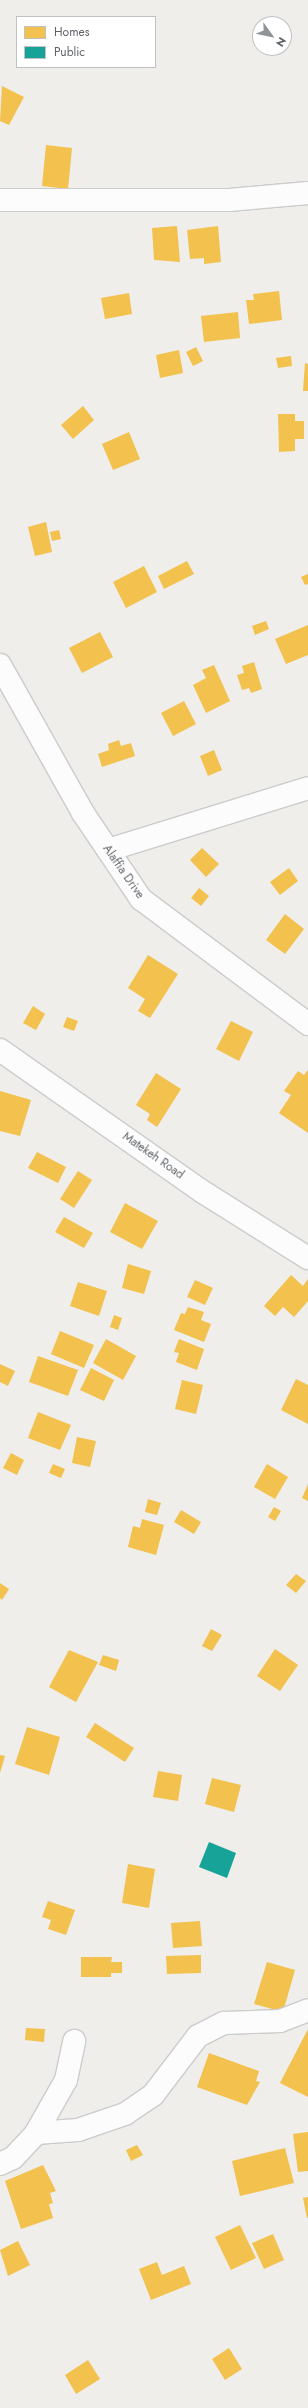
<!DOCTYPE html>
<style>
body{margin:0}
#map{position:relative;width:308px;height:2408px;overflow:hidden;background:#efeeea;font-family:Jost,sans-serif}
div>[style]{position:absolute}
.homes>*{inset:0;background:#f2c14e}
.public>*{inset:0;background:#17a398}
.roads{filter:drop-shadow(1px 0 #cbcccc) drop-shadow(-1px 0 #cbcccc) drop-shadow(0 1px #cbcccc) drop-shadow(0 -1px #cbcccc)}
.minor>*{height:22px;margin:-11px;padding:0 11px;transform-origin:11px;border-radius:11px;background:#fdfcfc}
.tertiary>*{height:22px;margin:-11px;padding:0 11px;transform-origin:11px;border-radius:11px;background:#fdfcfc}
span{translate:-50% -50%;white-space:nowrap;text-align:center;line-height:1.15;-webkit-text-stroke:4px #fff;paint-order:stroke}
.street-label{font-size:12px;color:#5f6368}
.legend{position:absolute;left:16px;top:16px;width:140px;height:52px;box-sizing:border-box;background:#fff;border:1px solid #bfc1c3;margin:0;padding:5px 7px;list-style:none;font-size:12px;color:#5f6368}
.legend li{display:flex;align-items:center;gap:8px;height:20px}
.legend b{width:20px;border:1px solid #bfc1c3}
.north{position:absolute;left:252px;top:16px;width:40px;height:40px;box-sizing:border-box;background:#fff;border:1px solid #bfc1c3;border-radius:50%;rotate:123deg;font-size:11px;font-weight:700;line-height:16px;text-align:center;color:#5f6368}
.north::after{content:'';display:block;margin:auto;width:14px;height:18px;background:#919496;clip-path:polygon(50% 0,100% 100%,50% 72%,0 100%)}
</style>
<div id="map">
<div class="homes">
<i style="clip-path:polygon(2px 86px,24px 97px,9px 125px,0 121px)"></i>
<i style="clip-path:polygon(46px 145px,72px 148px,68px 189px,42px 186px)"></i>
<i style="clip-path:polygon(177px 226px,180px 262px,154px 260px,152px 228px)"></i>
<i style="clip-path:polygon(218px 226px,221px 262px,204px 264px,204px 258px,190px 259px,187px 230px)"></i>
<i style="clip-path:polygon(279px 291px,282px 320px,249px 324px,246px 300px,254px 300px,253px 294px)"></i>
<i style="clip-path:polygon(129px 293px,132px 314px,105px 319px,101px 298px)"></i>
<i style="clip-path:polygon(238px 312px,240px 338px,204px 342px,201px 316px)"></i>
<i style="clip-path:polygon(196px 347px,203px 361px,193px 366px,186px 352px)"></i>
<i style="clip-path:polygon(179px 350px,183px 373px,160px 378px,156px 355px)"></i>
<i style="clip-path:polygon(291px 356px,292px 366px,278px 368px,276px 358px)"></i>
<i style="clip-path:polygon(305px 363px,308px 364px,308px 391px,303px 391px)"></i>
<i style="clip-path:polygon(83px 406px,94px 420px,73px 439px,61px 425px)"></i>
<i style="clip-path:polygon(278px 414px,295px 414px,295px 421px,304px 421px,304px 439px,295px 439px,295px 451px,279px 452px)"></i>
<i style="clip-path:polygon(129px 432px,140px 459px,113px 470px,102px 444px)"></i>
<i style="clip-path:polygon(46px 522px,52px 552px,35px 556px,28px 527px)"></i>
<i style="clip-path:polygon(59px 530px,61px 539px,52px 541px,50px 532px)"></i>
<i style="clip-path:polygon(187px 561px,194px 574px,164px 589px,158px 576px)"></i>
<i style="clip-path:polygon(144px 566px,157px 592px,126px 608px,113px 582px)"></i>
<i style="clip-path:polygon(308px 574px,308px 584px,305px 585px,301px 577px)"></i>
<i style="clip-path:polygon(266px 621px,269px 629px,255px 635px,252px 626px)"></i>
<i style="clip-path:polygon(308px 625px,308px 655px,286px 664px,275px 639px)"></i>
<i style="clip-path:polygon(100px 632px,113px 657px,82px 673px,69px 648px)"></i>
<i style="clip-path:polygon(254px 662px,262px 689px,251px 693px,249px 688px,242px 690px,237px 675px,244px 673px,242px 666px)"></i>
<i style="clip-path:polygon(214px 665px,230px 701px,206px 713px,193px 685px,206px 678px,202px 670px)"></i>
<i style="clip-path:polygon(184px 701px,196px 724px,173px 736px,161px 713px)"></i>
<i style="clip-path:polygon(119px 740px,121px 746px,131px 743px,135px 756px,102px 767px,98px 754px,109px 750px,108px 744px)"></i>
<i style="clip-path:polygon(214px 750px,222px 770px,208px 776px,200px 756px)"></i>
<i style="clip-path:polygon(202px 848px,219px 864px,206px 877px,190px 860px)"></i>
<i style="clip-path:polygon(289px 868px,298px 881px,280px 895px,270px 882px)"></i>
<i style="clip-path:polygon(199px 888px,209px 896px,201px 906px,191px 898px)"></i>
<i style="clip-path:polygon(285px 914px,304px 929px,285px 954px,266px 940px)"></i>
<i style="clip-path:polygon(148px 955px,178px 974px,150px 1018px,138px 1011px,145px 999px,128px 988px)"></i>
<i style="clip-path:polygon(33px 1006px,45px 1014px,36px 1030px,23px 1023px)"></i>
<i style="clip-path:polygon(67px 1017px,78px 1021px,74px 1031px,63px 1027px)"></i>
<i style="clip-path:polygon(231px 1021px,253px 1032px,239px 1061px,216px 1049px)"></i>
<i style="clip-path:polygon(308px 1070px,308px 1133px,279px 1113px,291px 1095px,284px 1091px,298px 1071px,304px 1075px)"></i>
<i style="clip-path:polygon(156px 1073px,181px 1089px,157px 1127px,147px 1120px,150px 1114px,136px 1105px)"></i>
<i style="clip-path:polygon(0 1091px,31px 1100px,20px 1136px,0 1131px)"></i>
<i style="clip-path:polygon(37px 1152px,66px 1167px,58px 1183px,28px 1168px)"></i>
<i style="clip-path:polygon(78px 1171px,92px 1180px,74px 1208px,60px 1199px)"></i>
<i style="clip-path:polygon(125px 1203px,158px 1221px,142px 1249px,110px 1232px)"></i>
<i style="clip-path:polygon(64px 1217px,93px 1233px,84px 1248px,55px 1232px)"></i>
<i style="clip-path:polygon(128px 1264px,151px 1271px,144px 1294px,122px 1288px)"></i>
<i style="clip-path:polygon(291px 1275px,303px 1286px,308px 1279px,308px 1301px,294px 1317px,283px 1307px,275px 1316px,264px 1306px)"></i>
<i style="clip-path:polygon(195px 1280px,213px 1288px,205px 1305px,187px 1297px)"></i>
<i style="clip-path:polygon(78px 1282px,107px 1291px,99px 1316px,70px 1306px)"></i>
<i style="clip-path:polygon(188px 1307px,204px 1312px,201px 1320px,211px 1324px,204px 1342px,174px 1330px,181px 1313px,185px 1314px)"></i>
<i style="clip-path:polygon(114px 1315px,122px 1318px,118px 1330px,110px 1327px)"></i>
<i style="clip-path:polygon(60px 1331px,94px 1345px,84px 1368px,51px 1354px)"></i>
<i style="clip-path:polygon(106px 1339px,136px 1356px,123px 1380px,93px 1363px)"></i>
<i style="clip-path:polygon(179px 1339px,204px 1349px,197px 1370px,176px 1362px,179px 1353px,174px 1352px)"></i>
<i style="clip-path:polygon(38px 1356px,78px 1370px,68px 1396px,29px 1382px)"></i>
<i style="clip-path:polygon(0 1364px,15px 1371px,8px 1386px,0 1382px)"></i>
<i style="clip-path:polygon(91px 1368px,114px 1380px,104px 1401px,80px 1390px)"></i>
<i style="clip-path:polygon(296px 1379px,308px 1385px,308px 1424px,281px 1410px)"></i>
<i style="clip-path:polygon(182px 1380px,203px 1385px,196px 1414px,175px 1409px)"></i>
<i style="clip-path:polygon(38px 1412px,71px 1425px,60px 1450px,28px 1438px)"></i>
<i style="clip-path:polygon(77px 1437px,96px 1441px,90px 1467px,72px 1463px)"></i>
<i style="clip-path:polygon(11px 1453px,24px 1460px,17px 1475px,3px 1468px)"></i>
<i style="clip-path:polygon(53px 1464px,65px 1469px,61px 1478px,49px 1473px)"></i>
<i style="clip-path:polygon(267px 1464px,288px 1477px,275px 1499px,254px 1487px)"></i>
<i style="clip-path:polygon(308px 1484px,308px 1501px,302px 1498px)"></i>
<i style="clip-path:polygon(148px 1499px,161px 1503px,157px 1515px,145px 1512px)"></i>
<i style="clip-path:polygon(274px 1507px,281px 1511px,275px 1521px,268px 1517px)"></i>
<i style="clip-path:polygon(181px 1510px,201px 1522px,194px 1534px,174px 1522px)"></i>
<i style="clip-path:polygon(142px 1519px,164px 1525px,156px 1555px,128px 1547px,133px 1526px,140px 1528px)"></i>
<i style="clip-path:polygon(296px 1574px,306px 1581px,296px 1593px,286px 1585px)"></i>
<i style="clip-path:polygon(0 1583px,9px 1589px,2px 1600px,0 1598px)"></i>
<i style="clip-path:polygon(211px 1629px,222px 1635px,212px 1651px,202px 1646px)"></i>
<i style="clip-path:polygon(275px 1649px,298px 1665px,280px 1691px,257px 1676px)"></i>
<i style="clip-path:polygon(69px 1650px,98px 1662px,76px 1702px,49px 1687px)"></i>
<i style="clip-path:polygon(103px 1655px,119px 1660px,116px 1671px,99px 1665px)"></i>
<i style="clip-path:polygon(95px 1723px,134px 1748px,125px 1762px,86px 1737px)"></i>
<i style="clip-path:polygon(27px 1727px,60px 1737px,49px 1775px,15px 1764px)"></i>
<i style="clip-path:polygon(0 1755px,5px 1756px,0 1773px)"></i>
<i style="clip-path:polygon(158px 1771px,182px 1775px,178px 1801px,153px 1797px)"></i>
<i style="clip-path:polygon(212px 1778px,241px 1785px,234px 1812px,205px 1804px)"></i>
<i style="clip-path:polygon(128px 1864px,155px 1869px,149px 1908px,122px 1903px)"></i>
<i style="clip-path:polygon(48px 1901px,75px 1910px,66px 1935px,48px 1929px,51px 1920px,42px 1917px)"></i>
<i style="clip-path:polygon(200px 1921px,202px 1946px,173px 1948px,171px 1923px)"></i>
<i style="clip-path:polygon(201px 1955px,201px 1973px,167px 1974px,166px 1956px)"></i>
<i style="clip-path:polygon(81px 1957px,112px 1957px,111px 1962px,122px 1962px,122px 1973px,111px 1973px,111px 1977px,81px 1977px)"></i>
<i style="clip-path:polygon(267px 1962px,295px 1970px,283px 2012px,254px 2004px)"></i>
<i style="clip-path:polygon(26px 2028px,45px 2029px,44px 2042px,25px 2040px)"></i>
<i style="clip-path:polygon(308px 2029px,308px 2097px,280px 2083px)"></i>
<i style="clip-path:polygon(209px 2053px,259px 2071px,256px 2081px,260px 2082px,247px 2105px,197px 2087px)"></i>
<i style="clip-path:polygon(308px 2132px,308px 2171px,298px 2172px,293px 2134px)"></i>
<i style="clip-path:polygon(137px 2145px,143px 2155px,131px 2161px,126px 2150px)"></i>
<i style="clip-path:polygon(285px 2148px,294px 2183px,240px 2196px,232px 2161px)"></i>
<i style="clip-path:polygon(43px 2165px,56px 2191px,50px 2193px,53px 2203px,49px 2204px,53px 2218px,21px 2229px,5px 2181px)"></i>
<i style="clip-path:polygon(308px 2197px,308px 2218px,307px 2218px,303px 2198px)"></i>
<i style="clip-path:polygon(240px 2225px,256px 2258px,231px 2270px,215px 2237px)"></i>
<i style="clip-path:polygon(273px 2234px,284px 2260px,264px 2269px,252px 2243px)"></i>
<i style="clip-path:polygon(18px 2241px,30px 2265px,8px 2276px,0 2250px)"></i>
<i style="clip-path:polygon(157px 2262px,162px 2275px,184px 2266px,191px 2284px,151px 2300px,139px 2269px)"></i>
<i style="clip-path:polygon(229px 2348px,242px 2369px,225px 2380px,212px 2359px)"></i>
<i style="clip-path:polygon(88px 2360px,100px 2379px,76px 2394px,65px 2375px)"></i>
</div>
<div class="public">
<i style="clip-path:polygon(209px 1842px,236px 1853px,227px 1878px,199px 1867px)"></i>
</div>
<div class="roads">
<div class="minor">
<i style="left:0;top:200px;width:229px"></i>
<i style="left:229px;top:200px;width:79px;rotate:-5.1deg"></i>
<i style="left:0;top:665px;width:170px;rotate:60.7deg"></i>
<i style="left:83px;top:813px;width:104px;rotate:56deg"></i>
<i style="left:141px;top:899px;width:209px;rotate:36.8deg"></i>
<i style="left:108px;top:850px;width:209px;rotate:-17.2deg"></i>
<i style="left:36px;top:2133px;width:42px;rotate:-4.1deg"></i>
<i style="left:78px;top:2130px;width:50px;rotate:-18.8deg"></i>
<i style="left:125px;top:2114px;width:34px;rotate:-34deg"></i>
<i style="left:153px;top:2095px;width:74px;rotate:-52.7deg"></i>
<i style="left:198px;top:2036px;width:29px;rotate:-27deg"></i>
<i style="left:224px;top:2023px;width:56px;rotate:-2deg"></i>
<i style="left:280px;top:2021px;width:30px;rotate:-21deg"></i>
<i style="left:0;top:2164px;width:14px;rotate:-25deg"></i>
<i style="left:13px;top:2158px;width:34px;rotate:-47deg"></i>
<i style="left:36px;top:2133px;width:61px;rotate:-60.5deg"></i>
<i style="left:66px;top:2080px;width:40px;rotate:-78deg"></i>
</div>
<div class="tertiary">
<i style="left:0;top:1050px;width:248px;rotate:35deg"></i>
<i style="left:203px;top:1192px;width:124px;rotate:32.2deg"></i>
</div>
</div>
<div class="street-label">
<span style="left:123px;top:872px;rotate:55deg">Alaffia Drive</span>
<span style="left:153px;top:1156px;rotate:35deg">Matekeh Road</span>
</div>
<ul class="legend">
<li><b style="height:11px;background:#f2c14e"></b>Homes</li>
<li><b style="height:11px;background:#17a398"></b>Public</li>
</ul>
<div class="north">N</div>
</div>
